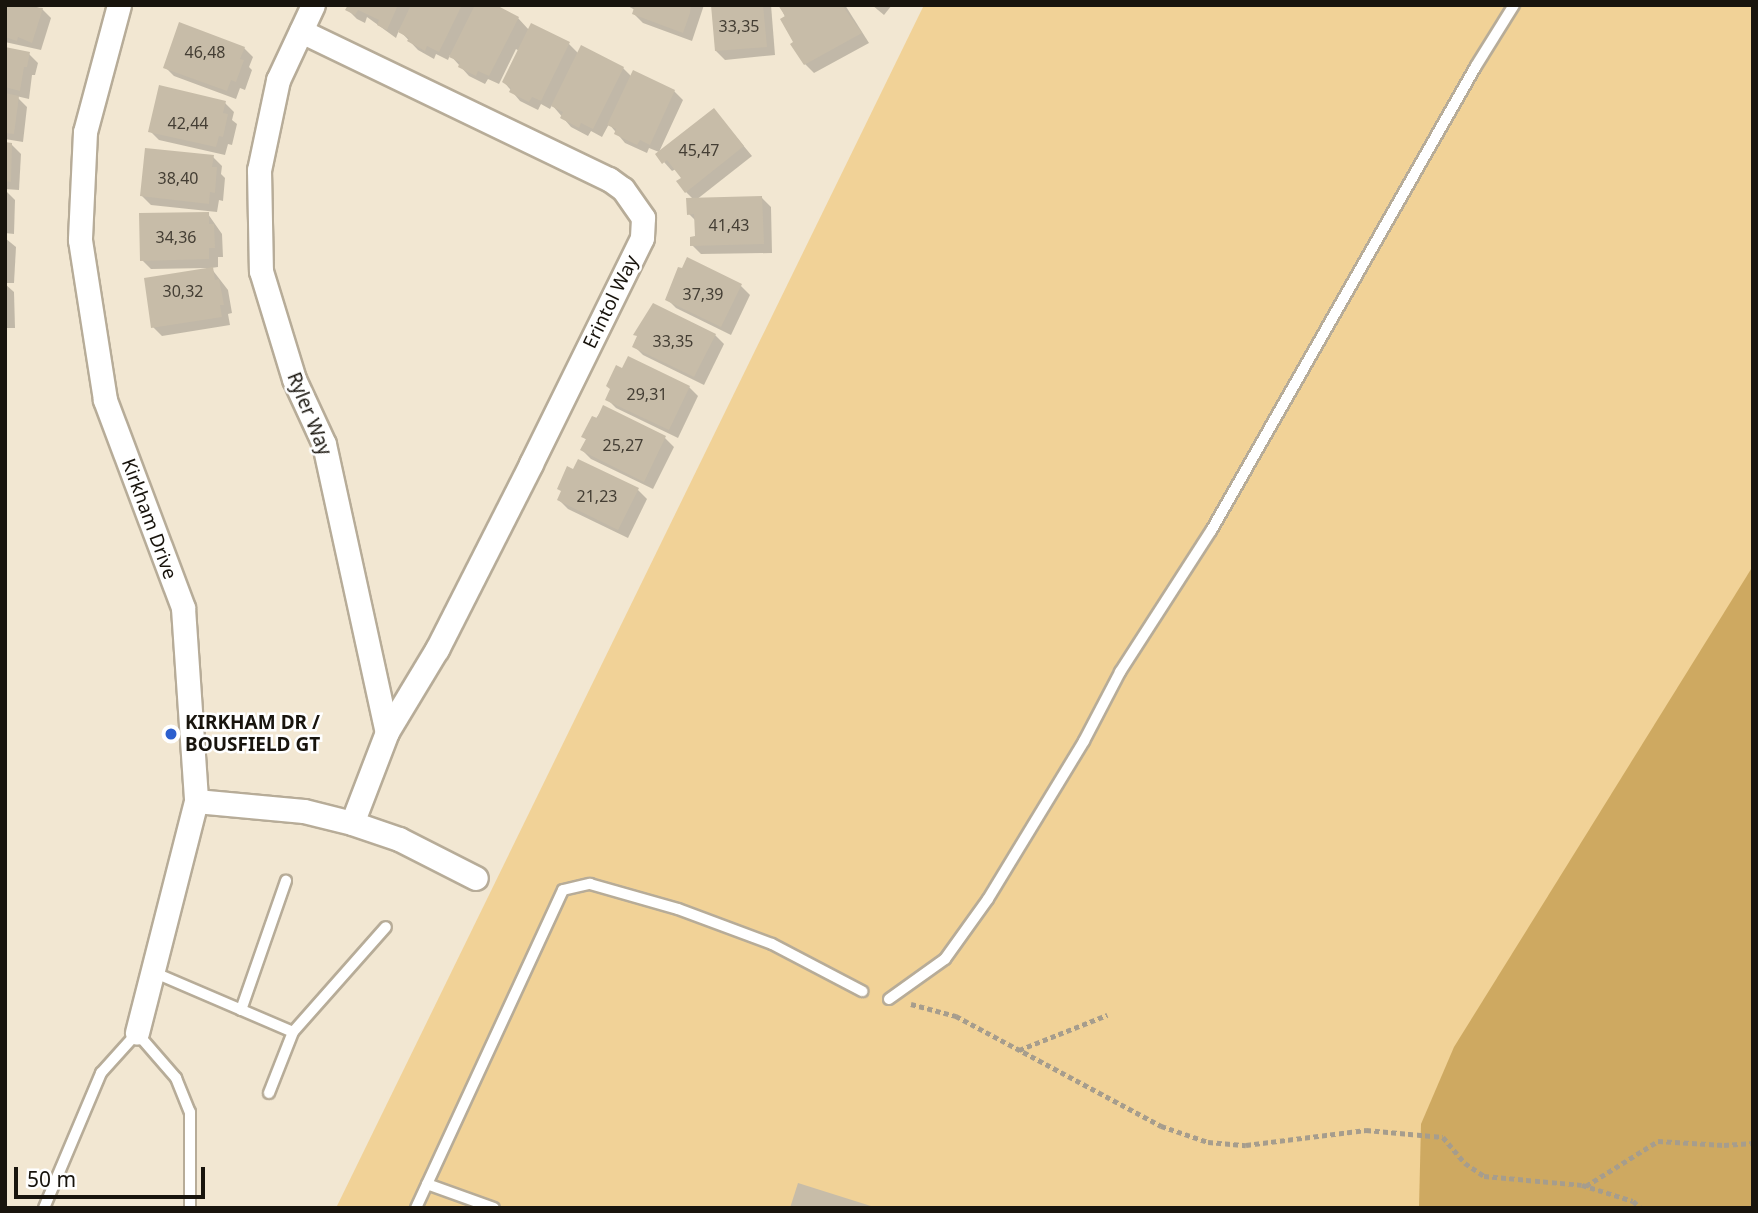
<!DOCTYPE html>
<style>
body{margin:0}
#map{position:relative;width:1758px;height:1213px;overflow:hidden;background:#f2e7d2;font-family:"Noto Sans",sans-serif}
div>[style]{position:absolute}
.green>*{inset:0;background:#f1d297}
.forest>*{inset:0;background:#cea961}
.shadow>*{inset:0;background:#0003}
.building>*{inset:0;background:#c7bca8}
.path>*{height:4.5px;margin-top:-2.25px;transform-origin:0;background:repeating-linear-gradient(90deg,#a69d8d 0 5px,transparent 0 8.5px)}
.roads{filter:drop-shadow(2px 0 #b7ac98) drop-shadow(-2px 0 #b7ac98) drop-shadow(0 2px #b7ac98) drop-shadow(0 -2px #b7ac98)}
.service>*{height:10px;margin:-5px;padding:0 5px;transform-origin:5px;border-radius:5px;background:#fff}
.minor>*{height:23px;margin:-11.5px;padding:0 11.5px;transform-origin:11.5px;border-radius:11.5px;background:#fff}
.dots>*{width:19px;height:19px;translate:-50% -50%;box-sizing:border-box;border:4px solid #fff;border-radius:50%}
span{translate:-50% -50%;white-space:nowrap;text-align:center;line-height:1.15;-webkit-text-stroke:5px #fff;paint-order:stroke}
.number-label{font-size:16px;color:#443e34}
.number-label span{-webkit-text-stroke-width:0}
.street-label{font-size:19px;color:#18140d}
.poi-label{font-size:19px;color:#18140d;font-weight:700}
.left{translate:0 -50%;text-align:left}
.frame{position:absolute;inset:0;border:7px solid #18140d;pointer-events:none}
.scale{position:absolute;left:14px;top:1167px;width:191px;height:32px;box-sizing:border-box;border:4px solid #18140d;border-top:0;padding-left:9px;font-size:21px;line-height:24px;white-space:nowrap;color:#18140d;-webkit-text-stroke:5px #fff;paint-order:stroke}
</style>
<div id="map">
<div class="green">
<i style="clip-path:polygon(924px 5px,1753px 5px,1753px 1208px,336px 1208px)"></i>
</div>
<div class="forest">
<i style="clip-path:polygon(1753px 566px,1753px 1208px,1419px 1208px,1421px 1124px,1454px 1047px)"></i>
</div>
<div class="shadow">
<i style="clip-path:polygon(5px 5px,31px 5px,42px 9px,51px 18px,41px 50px,5px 42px)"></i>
<i style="clip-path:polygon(350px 5px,493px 5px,518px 18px,529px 30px,569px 44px,579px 54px,623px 68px,632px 77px,674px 91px,683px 100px,659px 152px,649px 148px,647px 153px,625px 143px,609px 124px,602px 137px,591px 131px,588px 136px,571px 127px,552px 105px,550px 109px,541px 104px,538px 110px,520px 101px,504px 82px,519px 51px,516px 49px,499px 84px,488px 79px,485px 84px,469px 76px,450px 55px,448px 60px,436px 54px,434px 59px,418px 50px,399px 30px,396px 38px,367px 17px,365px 23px,357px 19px,348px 10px)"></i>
<i style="clip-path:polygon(626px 5px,704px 5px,692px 41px,643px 23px,634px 14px,635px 10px)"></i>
<i style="clip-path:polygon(712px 5px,771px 5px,775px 55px,725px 60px,716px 51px)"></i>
<i style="clip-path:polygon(780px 5px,845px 5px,869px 43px,814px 73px,805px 64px)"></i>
<i style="clip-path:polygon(872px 5px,892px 5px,884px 15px)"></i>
<i style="clip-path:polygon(244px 48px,253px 57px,249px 67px,252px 70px,245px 90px,240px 88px,236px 99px,174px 76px,165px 67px)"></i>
<i style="clip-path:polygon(5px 49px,29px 54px,38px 63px,35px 75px,32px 75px,29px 99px,16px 96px,27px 107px,23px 142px,5px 139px)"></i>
<i style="clip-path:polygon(225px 103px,234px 112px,232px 120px,237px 124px,232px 145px,228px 144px,225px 155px,159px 140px,150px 131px)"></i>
<i style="clip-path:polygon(714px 110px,752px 156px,696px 200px,762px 198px,771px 207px,772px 253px,701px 254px,692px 245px,696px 238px,696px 221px,689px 214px,694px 200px,686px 192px,683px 178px,676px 169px,672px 171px,664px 162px)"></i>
<i style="clip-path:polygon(5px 144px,12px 145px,21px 154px,19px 190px,5px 189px)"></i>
<i style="clip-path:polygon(213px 157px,222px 166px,221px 174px,225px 178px,223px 201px,219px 200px,217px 212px,151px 205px,142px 196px)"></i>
<i style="clip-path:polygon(5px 190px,15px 200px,14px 234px,5px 233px)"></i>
<i style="clip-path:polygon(208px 214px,222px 234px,223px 257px,218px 257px,218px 267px,211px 268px,228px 290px,232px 313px,228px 314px,230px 325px,162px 336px,153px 327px,207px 268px,151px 269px,142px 260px)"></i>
<i style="clip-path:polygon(5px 238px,16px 247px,14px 283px,5px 283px)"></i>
<i style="clip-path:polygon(688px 260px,741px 286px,750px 295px,731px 335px,676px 308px,667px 299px)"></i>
<i style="clip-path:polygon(5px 284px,14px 292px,15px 328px,5px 328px)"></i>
<i style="clip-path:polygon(715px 335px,724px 344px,704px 385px,643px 355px,634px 346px)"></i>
<i style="clip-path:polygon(689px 387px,698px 396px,678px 438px,616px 408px,607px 399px)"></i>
<i style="clip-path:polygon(604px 407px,665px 438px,674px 447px,653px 489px,591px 459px,582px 450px,587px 440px,583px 437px)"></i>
<i style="clip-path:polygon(638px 490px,647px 499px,628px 538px,568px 509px,559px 500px)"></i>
</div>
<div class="building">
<i style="clip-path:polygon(5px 5px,43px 8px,32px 43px,18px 37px,17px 41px,5px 37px)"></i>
<i style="clip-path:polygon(348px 5px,398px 5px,387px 30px,377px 25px,379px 20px,358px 10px,355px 15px,345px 10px)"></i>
<i style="clip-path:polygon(411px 5px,462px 5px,439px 52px,427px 46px,425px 51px,407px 41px,409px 38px,398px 32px)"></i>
<i style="clip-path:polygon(475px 5px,496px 5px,519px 17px,489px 76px,478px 71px,476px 76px,458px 67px,460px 62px,449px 57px)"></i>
<i style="clip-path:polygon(635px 5px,691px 5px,690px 13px,683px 33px,632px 14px)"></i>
<i style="clip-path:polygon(711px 5px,763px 5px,767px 47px,715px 51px)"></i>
<i style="clip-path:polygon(778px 5px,842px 5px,862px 33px,804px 65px,790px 44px,793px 42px,780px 19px,785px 16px)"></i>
<i style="clip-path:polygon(179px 22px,245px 47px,240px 59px,244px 60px,236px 82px,231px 80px,227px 91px,163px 68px)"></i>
<i style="clip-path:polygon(531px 23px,570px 42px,541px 101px,532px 97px,529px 102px,509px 92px,511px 88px,502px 82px)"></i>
<i style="clip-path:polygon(581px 45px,624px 67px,593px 129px,581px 123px,579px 128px,560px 118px,563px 112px,551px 106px)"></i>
<i style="clip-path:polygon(5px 47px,30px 52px,27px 67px,24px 67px,20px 91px,5px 87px)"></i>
<i style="clip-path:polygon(633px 70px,675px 90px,650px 145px,640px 140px,637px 145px,614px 134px,616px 129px,607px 125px)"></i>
<i style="clip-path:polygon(159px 85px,226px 101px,223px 113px,228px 114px,223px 137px,219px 136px,216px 147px,148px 132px)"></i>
<i style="clip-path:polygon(5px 93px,19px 96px,14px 134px,5px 133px)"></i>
<i style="clip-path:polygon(714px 108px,744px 146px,685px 193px,676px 181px,681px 178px,667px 160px,662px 164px,655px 154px)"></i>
<i style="clip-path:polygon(5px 142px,12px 143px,11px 182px,5px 181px)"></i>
<i style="clip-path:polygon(145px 148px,214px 155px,212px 167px,217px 167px,215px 193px,210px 192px,209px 204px,140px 196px)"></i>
<i style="clip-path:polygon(762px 196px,764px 244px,690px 246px,690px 237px,695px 236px,694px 214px,687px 215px,686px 198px)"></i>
<i style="clip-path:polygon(209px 212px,209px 224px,214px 224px,215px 248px,209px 248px,209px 259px,140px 261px,139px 213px)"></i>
<i style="clip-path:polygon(687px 257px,742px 284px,721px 327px,665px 300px,678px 267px,682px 268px)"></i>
<i style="clip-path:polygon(213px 267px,215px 280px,219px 279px,224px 305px,220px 305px,222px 317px,151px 328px,144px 278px)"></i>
<i style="clip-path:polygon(653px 303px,716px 334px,694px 377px,632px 347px,637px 336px,633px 335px)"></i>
<i style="clip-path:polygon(628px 356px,690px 386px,669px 430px,605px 400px,610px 389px,606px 386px,616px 365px,622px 368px)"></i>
<i style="clip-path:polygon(603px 405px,666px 436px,644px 482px,580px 450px,586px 439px,581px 437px,592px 416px,597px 418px)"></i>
<i style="clip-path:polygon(578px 459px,639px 488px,618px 530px,557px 500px,561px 491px,557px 489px,567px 466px,573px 469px)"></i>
<i style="clip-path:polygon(798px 1183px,874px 1207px,873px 1208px,790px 1208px)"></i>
</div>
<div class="path">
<i style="left:911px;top:1004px;width:47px;rotate:14.9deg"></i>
<i style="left:956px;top:1016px;width:233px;rotate:28.2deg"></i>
<i style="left:1161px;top:1126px;width:50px;rotate:18.8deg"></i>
<i style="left:1208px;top:1142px;width:38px;rotate:5deg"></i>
<i style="left:1246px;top:1145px;width:121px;rotate:-7.1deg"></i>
<i style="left:1366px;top:1130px;width:77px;rotate:5.2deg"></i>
<i style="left:1443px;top:1137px;width:34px;rotate:50deg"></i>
<i style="left:1465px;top:1163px;width:23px;rotate:34deg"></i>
<i style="left:1484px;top:1176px;width:98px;rotate:5.2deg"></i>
<i style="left:1582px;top:1185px;width:53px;rotate:17.4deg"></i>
<i style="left:1633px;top:1201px;width:11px;rotate:41deg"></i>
<i style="left:1019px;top:1050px;width:95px;rotate:-21.7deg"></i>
<i style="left:1586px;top:1186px;width:85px;rotate:-32deg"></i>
<i style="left:1658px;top:1141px;width:66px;rotate:3.5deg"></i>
<i style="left:1724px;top:1145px;width:29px;rotate:-4deg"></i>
</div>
<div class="roads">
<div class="service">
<i style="left:153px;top:972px;width:152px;rotate:23.2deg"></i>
<i style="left:293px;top:1032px;width:140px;rotate:-48.5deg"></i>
<i style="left:889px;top:999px;width:69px;rotate:-35.5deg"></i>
<i style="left:945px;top:959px;width:74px;rotate:-54.4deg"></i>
<i style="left:988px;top:899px;width:185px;rotate:-58.7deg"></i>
<i style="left:1084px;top:741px;width:78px;rotate:-62.4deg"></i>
<i style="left:1120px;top:672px;width:168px;rotate:-57.2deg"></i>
<i style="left:1211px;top:531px;width:535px;rotate:-60.32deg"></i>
<i style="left:1476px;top:66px;width:72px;rotate:-58.1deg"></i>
<i style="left:241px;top:1010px;width:137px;rotate:-70.8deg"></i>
<i style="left:269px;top:1093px;width:66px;rotate:-68.5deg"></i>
<i style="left:427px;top:1184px;width:71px;rotate:19.7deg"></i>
<i style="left:44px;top:1208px;width:147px;rotate:-67.1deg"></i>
<i style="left:101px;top:1073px;width:54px;rotate:-48deg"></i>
<i style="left:137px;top:1033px;width:60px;rotate:49.1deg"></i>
<i style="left:176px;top:1078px;width:37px;rotate:68deg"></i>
<i style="left:190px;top:1112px;width:96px;rotate:90deg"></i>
<i style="left:416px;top:1208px;width:350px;rotate:-65.2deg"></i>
<i style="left:563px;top:890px;width:28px;rotate:-13deg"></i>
<i style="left:590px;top:884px;width:91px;rotate:15.9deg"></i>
<i style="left:678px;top:909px;width:100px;rotate:20.4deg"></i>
<i style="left:772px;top:944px;width:102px;rotate:27.6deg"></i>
</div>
<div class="minor">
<i style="left:119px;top:5px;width:131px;rotate:105deg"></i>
<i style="left:85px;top:132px;width:108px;rotate:92.7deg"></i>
<i style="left:80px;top:240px;width:162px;rotate:81.1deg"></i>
<i style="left:105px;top:400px;width:222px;rotate:69.4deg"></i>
<i style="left:183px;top:608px;width:193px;rotate:86.1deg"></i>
<i style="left:196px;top:801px;width:239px;rotate:104.3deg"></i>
<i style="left:313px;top:5px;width:83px;rotate:115deg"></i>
<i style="left:278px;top:80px;width:92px;rotate:101.9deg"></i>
<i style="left:259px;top:170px;width:101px;rotate:88.9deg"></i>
<i style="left:261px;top:271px;width:113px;rotate:73deg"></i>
<i style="left:294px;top:379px;width:72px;rotate:65.2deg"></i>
<i style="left:324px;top:444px;width:295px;rotate:77.7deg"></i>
<i style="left:387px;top:732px;width:97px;rotate:111deg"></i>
<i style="left:301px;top:31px;width:342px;rotate:25.7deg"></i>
<i style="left:609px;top:179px;width:17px;rotate:36deg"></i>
<i style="left:623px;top:189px;width:35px;rotate:55deg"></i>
<i style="left:643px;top:218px;width:20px;rotate:93deg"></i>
<i style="left:642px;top:238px;width:252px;rotate:116.2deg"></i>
<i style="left:531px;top:464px;width:208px;rotate:116.9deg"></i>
<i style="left:437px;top:649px;width:97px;rotate:121.1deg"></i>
<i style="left:196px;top:801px;width:108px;rotate:5.3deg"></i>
<i style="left:304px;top:811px;width:49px;rotate:14deg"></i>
<i style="left:352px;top:823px;width:50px;rotate:18.8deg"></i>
<i style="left:399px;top:839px;width:86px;rotate:26.9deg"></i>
</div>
</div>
<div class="dots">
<i style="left:171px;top:734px;background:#2c5fce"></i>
</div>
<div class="number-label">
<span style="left:739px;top:26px">33,35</span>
<span style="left:205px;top:52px">46,48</span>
<span style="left:188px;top:123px">42,44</span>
<span style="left:699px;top:150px">45,47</span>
<span style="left:178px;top:178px">38,40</span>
<span style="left:729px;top:225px">41,43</span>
<span style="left:176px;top:237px">34,36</span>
<span style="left:183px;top:291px">30,32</span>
<span style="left:703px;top:294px">37,39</span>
<span style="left:673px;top:341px">33,35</span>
<span style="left:647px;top:394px">29,31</span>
<span style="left:623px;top:445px">25,27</span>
<span style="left:597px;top:496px">21,23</span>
</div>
<div class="street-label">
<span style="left:611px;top:302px;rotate:-64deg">Erintol Way</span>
<span style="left:309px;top:414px;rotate:68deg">Ryler Way</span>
<span style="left:149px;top:519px;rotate:70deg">Kirkham Drive</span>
</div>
<div class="poi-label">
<span class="left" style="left:185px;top:734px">KIRKHAM DR /<br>BOUSFIELD GT</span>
</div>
<div class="frame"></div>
<div class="scale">50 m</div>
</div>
